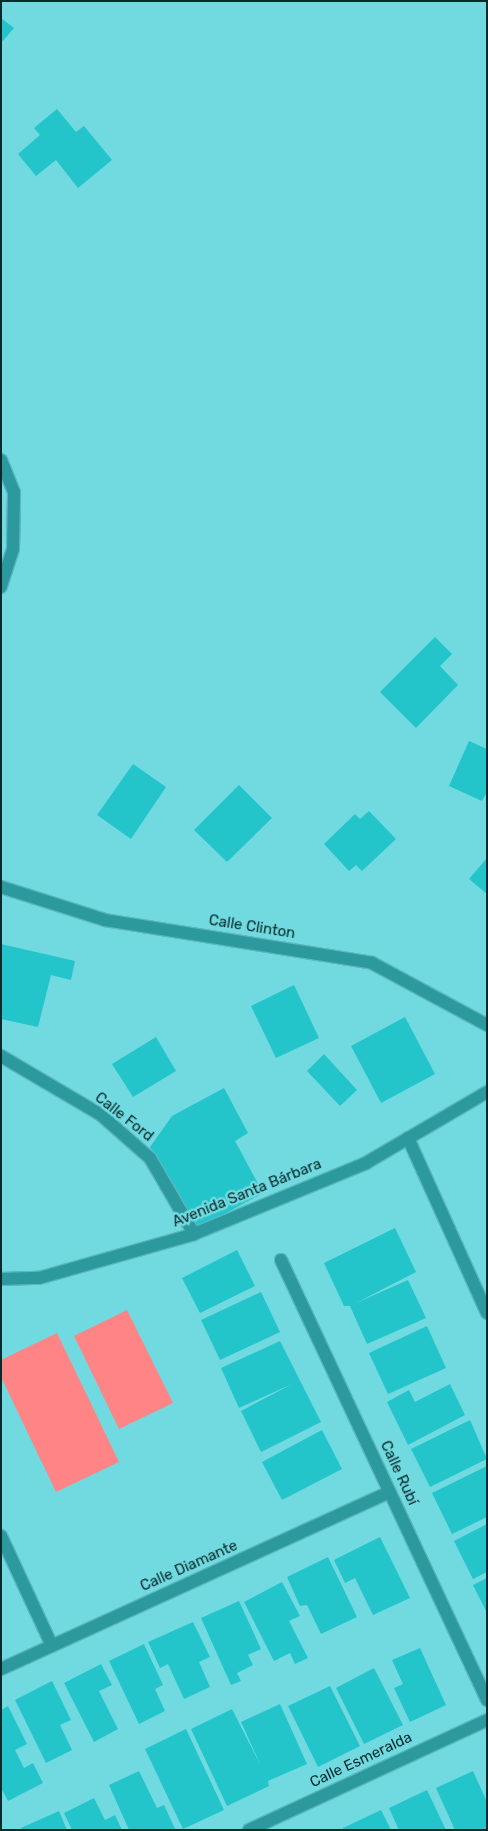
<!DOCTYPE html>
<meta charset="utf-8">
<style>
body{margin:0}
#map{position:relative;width:488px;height:1831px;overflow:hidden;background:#71dae0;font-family:Rubik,sans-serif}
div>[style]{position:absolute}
.green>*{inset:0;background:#fe8486}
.building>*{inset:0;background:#24c4cb}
.roads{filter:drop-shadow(1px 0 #5cb7bc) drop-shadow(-1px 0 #5cb7bc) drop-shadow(0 1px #5cb7bc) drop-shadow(0 -1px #5cb7bc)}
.service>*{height:12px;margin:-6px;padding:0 6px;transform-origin:6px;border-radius:6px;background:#2b999e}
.minor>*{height:12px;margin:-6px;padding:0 6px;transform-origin:6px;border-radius:6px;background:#2b999e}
.tertiary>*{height:12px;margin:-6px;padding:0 6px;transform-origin:6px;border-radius:6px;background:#2b999e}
span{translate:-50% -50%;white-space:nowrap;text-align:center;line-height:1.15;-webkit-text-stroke:5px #71dae0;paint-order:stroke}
.street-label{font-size:15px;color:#072b2c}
.frame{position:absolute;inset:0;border:2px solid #072b2c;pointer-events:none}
</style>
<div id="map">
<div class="green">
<i style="clip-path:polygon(127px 1310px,173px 1403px,119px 1429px,74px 1336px)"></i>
<i style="clip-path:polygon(57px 1333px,119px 1462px,56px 1492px,1px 1377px,1px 1360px)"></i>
</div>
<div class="building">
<i style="clip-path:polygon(1px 18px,14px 28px,1px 43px)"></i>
<i style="clip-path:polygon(57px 109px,76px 132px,84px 126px,112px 160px,78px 188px,56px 160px,36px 176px,18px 154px,40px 135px,34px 128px)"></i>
<i style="clip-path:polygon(435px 637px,452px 654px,440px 666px,458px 685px,416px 728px,380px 692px)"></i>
<i style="clip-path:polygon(469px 741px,487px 749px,487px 792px,482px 801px,449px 786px)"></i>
<i style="clip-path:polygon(133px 764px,166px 787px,131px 839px,97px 815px)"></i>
<i style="clip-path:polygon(239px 785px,272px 818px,227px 862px,194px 830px)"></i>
<i style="clip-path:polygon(369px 811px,396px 839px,362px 871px,356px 865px,349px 871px,324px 844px,355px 814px,360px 819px)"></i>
<i style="clip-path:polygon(487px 858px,487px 894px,469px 879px)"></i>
<i style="clip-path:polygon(1px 944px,75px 961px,71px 980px,51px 975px,38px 1027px,1px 1019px)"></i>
<i style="clip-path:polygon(294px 985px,319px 1038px,276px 1058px,251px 1006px)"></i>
<i style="clip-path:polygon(405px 1017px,435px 1074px,381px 1103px,351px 1046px)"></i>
<i style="clip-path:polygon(156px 1037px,176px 1071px,133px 1097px,112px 1064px)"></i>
<i style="clip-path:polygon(324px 1054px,357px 1090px,340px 1106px,307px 1071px)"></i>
<i style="clip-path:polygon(224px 1088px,248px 1133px,235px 1141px,263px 1193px,195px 1230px,150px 1147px,172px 1116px)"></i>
<i style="clip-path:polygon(395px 1228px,416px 1272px,356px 1303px,408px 1280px,426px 1318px,367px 1344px,350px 1306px,344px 1306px,324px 1263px)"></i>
<i style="clip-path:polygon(237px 1250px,255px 1286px,200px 1313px,182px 1278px)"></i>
<i style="clip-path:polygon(261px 1292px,280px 1332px,220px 1360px,201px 1320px)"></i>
<i style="clip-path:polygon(427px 1326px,446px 1368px,388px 1394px,369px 1353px)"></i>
<i style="clip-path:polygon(280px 1341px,321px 1422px,261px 1452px,241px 1411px,292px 1384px,239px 1408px,221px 1368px)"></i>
<i style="clip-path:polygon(450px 1384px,465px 1415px,408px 1445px,387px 1402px,409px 1390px,415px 1402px)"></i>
<i style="clip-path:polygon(470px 1420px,487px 1459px,430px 1487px,411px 1449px)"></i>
<i style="clip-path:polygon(322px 1430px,342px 1469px,282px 1500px,262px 1462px)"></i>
<i style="clip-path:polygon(487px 1466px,487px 1517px,452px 1534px,432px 1493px)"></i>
<i style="clip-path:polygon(487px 1524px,487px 1572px,473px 1579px,454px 1541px)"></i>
<i style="clip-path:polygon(380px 1537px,410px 1598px,373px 1615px,355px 1578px,345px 1583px,334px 1560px)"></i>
<i style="clip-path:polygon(328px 1557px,357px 1617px,321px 1634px,307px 1605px,300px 1606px,287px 1577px)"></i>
<i style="clip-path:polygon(487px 1578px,487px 1613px,473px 1585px)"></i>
<i style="clip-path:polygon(282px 1582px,300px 1616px,289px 1621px,308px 1658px,295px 1664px,290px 1653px,274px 1661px,244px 1602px)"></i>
<i style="clip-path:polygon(239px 1601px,261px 1649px,248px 1655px,253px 1665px,237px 1673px,241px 1681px,231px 1685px,201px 1618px)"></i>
<i style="clip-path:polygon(193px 1622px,210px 1657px,199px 1662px,210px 1687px,184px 1699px,168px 1664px,160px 1668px,148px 1642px)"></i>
<i style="clip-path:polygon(144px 1644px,163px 1685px,155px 1689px,165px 1711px,139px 1724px,109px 1661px)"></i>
<i style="clip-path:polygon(420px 1648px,446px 1705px,410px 1722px,394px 1688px,403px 1684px,392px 1660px)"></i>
<i style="clip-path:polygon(101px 1664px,112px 1685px,99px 1691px,118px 1729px,94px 1742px,64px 1683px)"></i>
<i style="clip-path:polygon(374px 1668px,403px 1725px,364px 1744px,336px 1688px)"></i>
<i style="clip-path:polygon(52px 1681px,71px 1720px,60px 1725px,72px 1750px,46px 1763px,15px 1700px)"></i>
<i style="clip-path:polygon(330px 1686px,360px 1746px,318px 1767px,288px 1706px)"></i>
<i style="clip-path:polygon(280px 1704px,307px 1764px,268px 1781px,269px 1786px,227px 1806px,191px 1729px,232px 1709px,261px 1766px,241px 1722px)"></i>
<i style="clip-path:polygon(8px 1706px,27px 1744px,15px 1750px,24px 1768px,33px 1763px,43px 1783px,8px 1801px,1px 1788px,1px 1710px)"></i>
<i style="clip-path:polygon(186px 1729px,224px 1810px,183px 1829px,145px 1749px)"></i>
<i style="clip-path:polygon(139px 1771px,157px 1808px,164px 1805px,175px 1829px,129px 1830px,109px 1785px)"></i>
<i style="clip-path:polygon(473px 1771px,487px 1802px,487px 1830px,455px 1830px,436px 1788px)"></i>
<i style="clip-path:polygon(427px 1790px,446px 1830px,399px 1830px,389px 1808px)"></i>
<i style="clip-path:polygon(94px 1798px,105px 1820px,115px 1815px,122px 1830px,72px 1830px,64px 1813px)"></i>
<i style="clip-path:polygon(381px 1810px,391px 1830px,344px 1830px,343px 1828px)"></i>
<i style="clip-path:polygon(59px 1811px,67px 1830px,22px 1830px,21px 1828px)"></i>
</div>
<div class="roads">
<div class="service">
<i style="left:408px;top:1138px;width:192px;rotate:65.7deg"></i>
</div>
<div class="minor">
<i style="left:1px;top:460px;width:35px;rotate:68deg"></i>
<i style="left:14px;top:492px;width:57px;rotate:91deg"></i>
<i style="left:13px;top:549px;width:40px;rotate:108deg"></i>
<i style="left:1px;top:887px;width:109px;rotate:17.6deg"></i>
<i style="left:105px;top:920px;width:270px;rotate:9.1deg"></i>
<i style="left:372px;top:963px;width:131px;rotate:28.3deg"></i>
<i style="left:1px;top:1056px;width:116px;rotate:30.5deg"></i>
<i style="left:101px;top:1115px;width:65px;rotate:41.3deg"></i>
<i style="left:150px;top:1158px;width:88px;rotate:59.9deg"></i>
<i style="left:281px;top:1260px;width:486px;rotate:64.9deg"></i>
<i style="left:1px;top:1536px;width:121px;rotate:65.1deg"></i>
<i style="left:1px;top:1669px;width:427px;rotate:-24.5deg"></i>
<i style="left:249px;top:1830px;width:262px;rotate:-24.8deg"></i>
</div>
<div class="tertiary">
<i style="left:1px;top:1279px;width:38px;rotate:-2deg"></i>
<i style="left:39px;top:1278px;width:161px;rotate:-15.8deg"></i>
<i style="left:194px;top:1234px;width:186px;rotate:-22.4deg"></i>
<i style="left:366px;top:1163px;width:140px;rotate:-30.4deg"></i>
</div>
</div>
<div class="street-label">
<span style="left:252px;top:927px;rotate:9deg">Calle Clinton</span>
<span style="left:124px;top:1117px;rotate:38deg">Calle Ford</span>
<span style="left:247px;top:1193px;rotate:-22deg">Avenida Santa Bárbara</span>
<span style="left:399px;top:1473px;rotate:65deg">Calle Rubí</span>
<span style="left:189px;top:1566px;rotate:-24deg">Calle Diamante</span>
<span style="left:361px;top:1760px;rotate:-25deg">Calle Esmeralda</span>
</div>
<div class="frame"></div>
</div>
